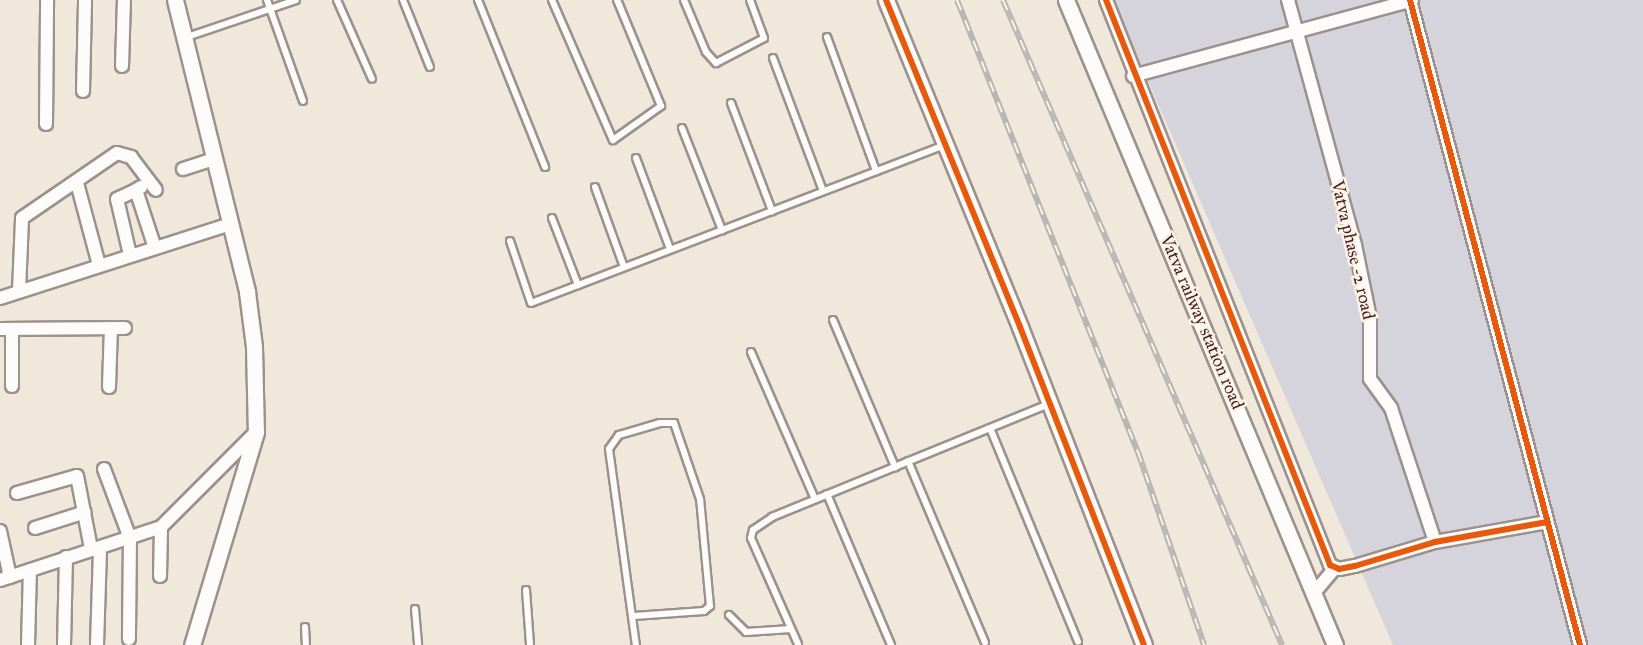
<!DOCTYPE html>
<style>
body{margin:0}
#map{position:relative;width:1643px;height:645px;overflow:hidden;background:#f0e8db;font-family:"IM FELL Great Primer",serif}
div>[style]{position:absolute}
.industrial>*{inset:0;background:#d5d3dc}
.roads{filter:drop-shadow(2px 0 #9c918c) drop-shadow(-2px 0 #9c918c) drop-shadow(0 2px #9c918c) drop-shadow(0 -2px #9c918c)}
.service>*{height:6px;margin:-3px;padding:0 3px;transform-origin:3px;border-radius:3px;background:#fdfcfa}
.minor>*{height:12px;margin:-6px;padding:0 6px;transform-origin:6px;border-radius:6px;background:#fdfcfa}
.tertiary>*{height:15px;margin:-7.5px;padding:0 7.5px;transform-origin:7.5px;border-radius:7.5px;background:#fdfcfa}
.rail>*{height:6px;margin-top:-3px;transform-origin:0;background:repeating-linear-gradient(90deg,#fcf5e5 0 11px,#bab4b4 0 22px);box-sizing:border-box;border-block:2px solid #bab4b4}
.cycleway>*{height:6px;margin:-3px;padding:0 3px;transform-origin:3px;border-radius:3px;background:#e8590c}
span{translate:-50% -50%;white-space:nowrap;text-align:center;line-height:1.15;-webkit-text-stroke:5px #fcf5e5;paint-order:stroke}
.street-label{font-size:18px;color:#4a1f2b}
</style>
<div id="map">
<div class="industrial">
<i style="clip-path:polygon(1113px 0,1643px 0,1643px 645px,1393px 645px)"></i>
</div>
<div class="roads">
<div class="service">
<i style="left:267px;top:0;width:107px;rotate:70.4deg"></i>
<i style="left:337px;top:0;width:86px;rotate:66.1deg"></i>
<i style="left:403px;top:0;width:72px;rotate:68.1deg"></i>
<i style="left:478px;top:0;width:180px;rotate:68.1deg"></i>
<i style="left:552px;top:0;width:153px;rotate:66.5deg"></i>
<i style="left:613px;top:140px;width:59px;rotate:-35.3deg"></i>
<i style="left:661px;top:106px;width:115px;rotate:-112.5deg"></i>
<i style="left:684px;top:0;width:56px;rotate:67.1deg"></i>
<i style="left:706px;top:52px;width:15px;rotate:48deg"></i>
<i style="left:716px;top:63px;width:54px;rotate:-27.5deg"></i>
<i style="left:764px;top:38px;width:40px;rotate:-110.2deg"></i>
<i style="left:827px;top:37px;width:143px;rotate:69.9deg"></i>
<i style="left:184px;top:38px;width:118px;rotate:-18.7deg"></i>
<i style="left:773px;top:58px;width:142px;rotate:69.4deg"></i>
<i style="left:731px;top:103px;width:116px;rotate:69.2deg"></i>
<i style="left:682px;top:128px;width:110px;rotate:68.6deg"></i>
<i style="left:636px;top:158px;width:97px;rotate:69.5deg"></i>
<i style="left:595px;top:187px;width:85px;rotate:70.1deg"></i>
<i style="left:552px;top:218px;width:72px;rotate:68.8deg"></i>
<i style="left:510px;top:241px;width:65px;rotate:71.3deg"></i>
<i style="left:531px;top:303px;width:443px;rotate:-20.9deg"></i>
<i style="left:833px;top:320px;width:160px;rotate:67.1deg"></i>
<i style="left:751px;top:352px;width:160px;rotate:66.5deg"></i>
<i style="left:990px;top:428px;width:231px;rotate:67.6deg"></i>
<i style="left:908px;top:461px;width:197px;rotate:67deg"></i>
<i style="left:827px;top:494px;width:164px;rotate:67deg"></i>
<i style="left:526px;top:590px;width:55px;rotate:85.8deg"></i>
<i style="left:415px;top:609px;width:36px;rotate:85deg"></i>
<i style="left:729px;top:615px;width:24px;rotate:45deg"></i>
<i style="left:746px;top:632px;width:45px;rotate:-3.8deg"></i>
<i style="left:634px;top:616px;width:70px;rotate:-4.1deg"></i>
<i style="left:704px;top:611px;width:8px;rotate:-40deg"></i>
<i style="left:710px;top:606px;width:107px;rotate:-95.3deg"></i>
<i style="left:700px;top:499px;width:80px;rotate:-108.9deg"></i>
<i style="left:674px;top:423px;width:14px;rotate:180deg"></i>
<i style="left:660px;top:423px;width:43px;rotate:163.7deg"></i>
<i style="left:619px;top:435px;width:17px;rotate:126deg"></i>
<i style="left:609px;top:449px;width:198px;rotate:82.2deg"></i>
<i style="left:305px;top:627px;width:18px;rotate:87deg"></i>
<i style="left:798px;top:644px;width:116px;rotate:-113.9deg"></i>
<i style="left:751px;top:538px;width:8px;rotate:-76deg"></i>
<i style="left:753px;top:530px;width:23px;rotate:-34deg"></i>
<i style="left:772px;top:517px;width:299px;rotate:-22.2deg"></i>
</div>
<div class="minor">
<i style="left:1106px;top:0;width:608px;rotate:68.37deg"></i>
<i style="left:1330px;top:565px;width:10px;rotate:24deg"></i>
<i style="left:1339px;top:569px;width:16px;rotate:-11deg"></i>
<i style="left:1355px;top:566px;width:84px;rotate:-16.7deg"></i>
<i style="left:1435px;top:542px;width:114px;rotate:-10.1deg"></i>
<i style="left:1288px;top:0;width:254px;rotate:74.7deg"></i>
<i style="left:1355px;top:245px;width:75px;rotate:78.4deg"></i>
<i style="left:1370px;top:318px;width:61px;rotate:90deg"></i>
<i style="left:1370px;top:379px;width:36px;rotate:54deg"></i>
<i style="left:1391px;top:408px;width:141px;rotate:71.8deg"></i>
<i style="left:1410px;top:0;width:667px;rotate:75.23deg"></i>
<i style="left:122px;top:66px;width:66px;rotate:-88.3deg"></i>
<i style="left:1133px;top:76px;width:289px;rotate:-15.2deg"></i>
<i style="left:83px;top:91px;width:91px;rotate:-88.7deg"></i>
<i style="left:46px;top:124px;width:124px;rotate:-89.5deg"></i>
<i style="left:183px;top:169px;width:33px;rotate:-18deg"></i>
<i style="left:77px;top:183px;width:85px;rotate:75deg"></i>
<i style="left:141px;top:187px;width:6px;rotate:149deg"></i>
<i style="left:136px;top:190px;width:61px;rotate:71.9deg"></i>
<i style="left:130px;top:255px;width:57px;rotate:-103.1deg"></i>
<i style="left:117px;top:199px;width:21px;rotate:-25deg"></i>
<i style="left:19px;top:291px;width:73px;rotate:-87.6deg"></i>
<i style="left:22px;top:218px;width:115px;rotate:-34.4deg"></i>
<i style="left:117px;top:153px;width:15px;rotate:16deg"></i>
<i style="left:131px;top:157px;width:41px;rotate:52.9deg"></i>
<i style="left:0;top:298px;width:242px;rotate:-17.8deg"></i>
<i style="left:0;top:329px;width:125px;rotate:-0.5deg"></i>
<i style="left:12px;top:386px;width:57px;rotate:-90deg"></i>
<i style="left:109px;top:387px;width:59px;rotate:-88.1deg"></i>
<i style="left:104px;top:469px;width:74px;rotate:69.4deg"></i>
<i style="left:130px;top:538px;width:101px;rotate:90.6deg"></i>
<i style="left:17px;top:493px;width:62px;rotate:-15.8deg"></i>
<i style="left:77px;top:476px;width:74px;rotate:79.1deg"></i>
<i style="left:35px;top:528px;width:52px;rotate:-17.7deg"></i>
<i style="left:0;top:531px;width:47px;rotate:77.7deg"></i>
<i style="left:160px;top:576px;width:49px;rotate:-88.8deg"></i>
<i style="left:0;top:580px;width:169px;rotate:-18.2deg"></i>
<i style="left:161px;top:527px;width:134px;rotate:-45deg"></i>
<i style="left:1314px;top:593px;width:33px;rotate:-50deg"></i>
<i style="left:28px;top:645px;width:75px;rotate:-88.5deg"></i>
<i style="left:64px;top:645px;width:88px;rotate:-88.7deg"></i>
<i style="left:97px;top:645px;width:98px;rotate:-88.2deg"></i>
</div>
<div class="tertiary">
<i style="left:175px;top:0;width:301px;rotate:76.1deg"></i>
<i style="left:247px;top:292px;width:55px;rotate:82.7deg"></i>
<i style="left:254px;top:347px;width:85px;rotate:88.7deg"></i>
<i style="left:256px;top:432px;width:222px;rotate:106.7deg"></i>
<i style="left:886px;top:0;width:353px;rotate:67.7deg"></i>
<i style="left:1020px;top:327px;width:341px;rotate:68.7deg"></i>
<i style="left:1066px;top:0;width:699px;rotate:67.36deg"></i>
</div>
</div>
<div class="rail">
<i style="left:957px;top:0;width:487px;rotate:68.2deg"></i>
<i style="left:1138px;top:452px;width:204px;rotate:71.1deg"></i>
<i style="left:1003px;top:0;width:703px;rotate:66.61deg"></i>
</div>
<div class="cycleway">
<i style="left:886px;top:0;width:353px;rotate:67.7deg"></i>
<i style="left:1020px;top:327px;width:341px;rotate:68.7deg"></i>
<i style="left:1106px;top:0;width:608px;rotate:68.37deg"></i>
<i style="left:1330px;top:565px;width:10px;rotate:24deg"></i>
<i style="left:1339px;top:569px;width:16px;rotate:-11deg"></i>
<i style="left:1355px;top:566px;width:84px;rotate:-16.7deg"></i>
<i style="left:1435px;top:542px;width:114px;rotate:-10.1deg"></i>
<i style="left:1410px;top:0;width:667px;rotate:75.23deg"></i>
</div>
<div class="street-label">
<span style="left:1353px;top:250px;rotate:77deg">Vatva phase -2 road</span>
<span style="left:1202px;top:322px;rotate:67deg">Vatva railway station road</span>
</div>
</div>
